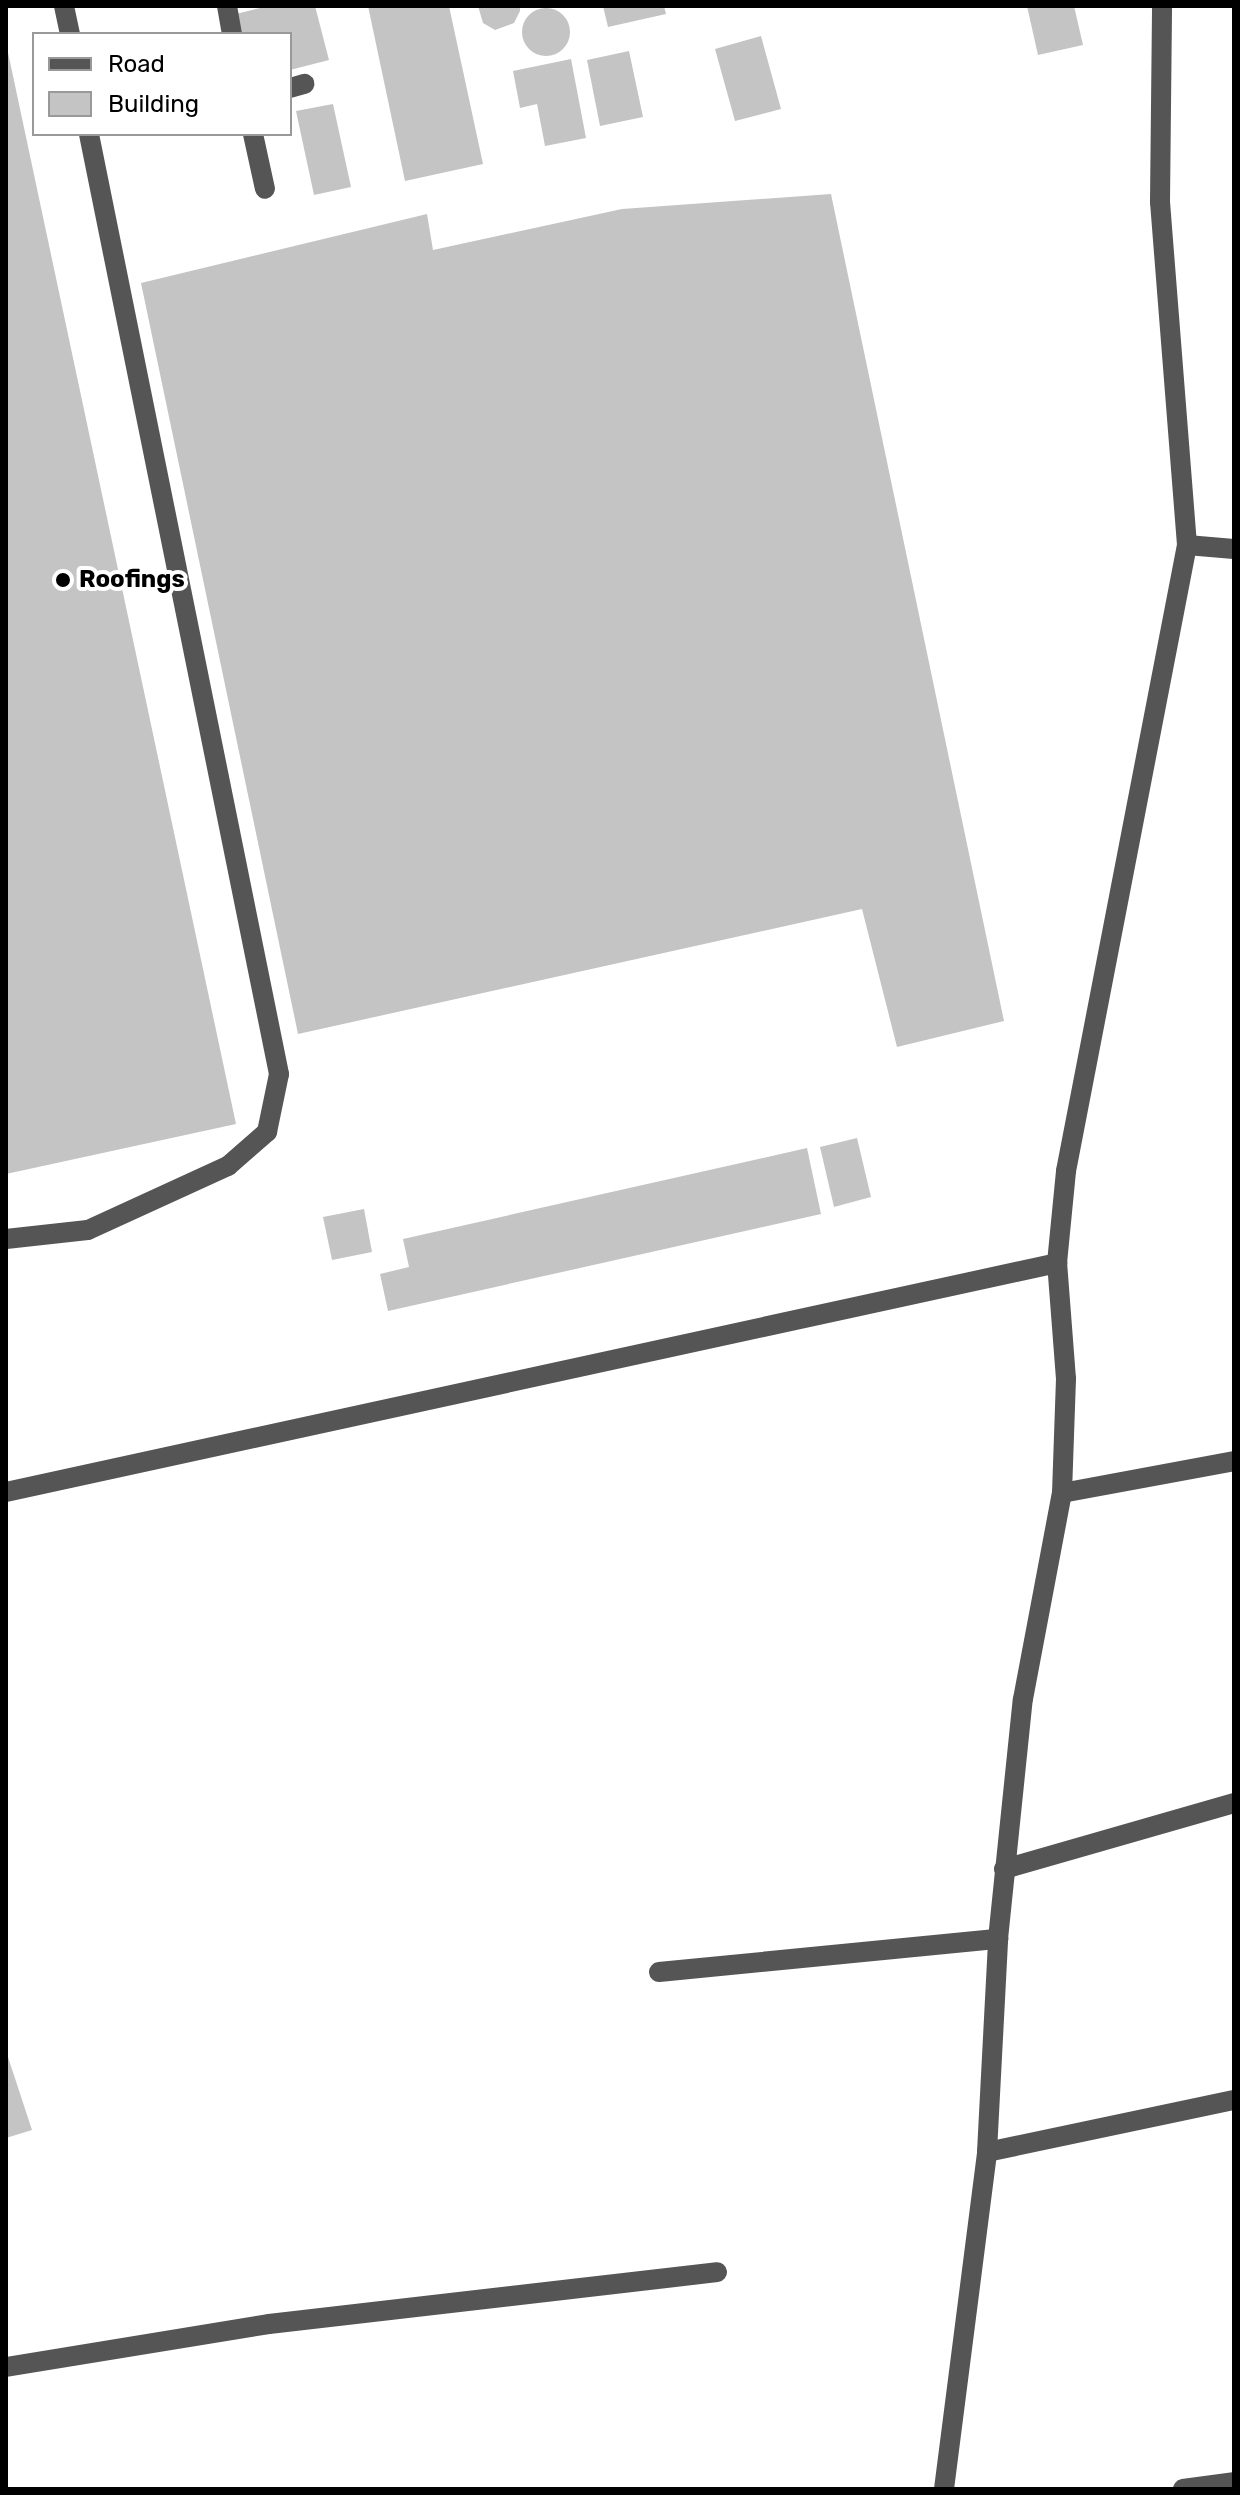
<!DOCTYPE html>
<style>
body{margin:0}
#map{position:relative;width:1240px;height:2495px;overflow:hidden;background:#fff;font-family:Rubik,sans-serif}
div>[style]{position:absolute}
.building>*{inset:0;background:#c4c4c4}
.round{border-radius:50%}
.minor>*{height:20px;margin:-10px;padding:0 10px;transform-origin:10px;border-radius:10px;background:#555}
.dots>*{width:22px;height:22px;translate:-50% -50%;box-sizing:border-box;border:4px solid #fff;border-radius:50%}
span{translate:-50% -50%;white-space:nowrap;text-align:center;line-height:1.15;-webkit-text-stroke:8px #fff;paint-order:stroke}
.poi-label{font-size:24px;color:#000;font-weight:700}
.left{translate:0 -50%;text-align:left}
.frame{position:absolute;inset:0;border:8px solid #000;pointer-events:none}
.legend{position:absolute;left:32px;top:32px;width:260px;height:104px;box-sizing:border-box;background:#fff;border:2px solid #999;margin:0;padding:10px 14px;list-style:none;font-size:24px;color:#000}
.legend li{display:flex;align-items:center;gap:16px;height:40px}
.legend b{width:40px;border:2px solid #999}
</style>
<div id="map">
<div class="building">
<i style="clip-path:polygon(268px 6px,315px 6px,329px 60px,290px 70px,290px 34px,241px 34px,236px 14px)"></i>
<i style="clip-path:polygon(368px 6px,449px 6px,483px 164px,405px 181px)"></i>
<i style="clip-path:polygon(478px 6px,520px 6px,520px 11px,514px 23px,495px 30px,483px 23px)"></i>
<i style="clip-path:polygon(603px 6px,664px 6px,666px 14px,608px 27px)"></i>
<i style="clip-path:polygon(1027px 6px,1074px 6px,1083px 45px,1038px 55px)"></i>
<i class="round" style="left:522px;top:8px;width:48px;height:48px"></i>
<i style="clip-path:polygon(761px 36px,781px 109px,735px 121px,715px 49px)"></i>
<i style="clip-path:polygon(6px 43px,236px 1124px,6px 1174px)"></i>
<i style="clip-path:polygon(629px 51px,643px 117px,600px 126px,587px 60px)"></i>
<i style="clip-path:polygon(571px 59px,586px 138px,545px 146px,537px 104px,520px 108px,513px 71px)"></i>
<i style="clip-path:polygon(333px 104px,351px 187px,314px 195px,296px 111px)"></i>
<i style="clip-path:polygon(831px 194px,1004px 1021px,897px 1047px,862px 909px,298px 1034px,141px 283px,427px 214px,433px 250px,622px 209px)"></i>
<i style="clip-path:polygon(857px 1138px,871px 1197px,834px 1207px,820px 1147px)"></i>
<i style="clip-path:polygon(807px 1148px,821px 1214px,388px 1311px,380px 1274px,409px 1267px,403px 1239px)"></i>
<i style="clip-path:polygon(364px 1209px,372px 1252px,332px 1260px,323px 1217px)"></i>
<i style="clip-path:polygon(6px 2051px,32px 2130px,6px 2138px)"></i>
</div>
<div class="minor">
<i style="left:64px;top:6px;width:29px;rotate:78deg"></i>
<i style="left:227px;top:6px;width:28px;rotate:80deg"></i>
<i style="left:290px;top:88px;width:15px;rotate:-16deg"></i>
<i style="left:253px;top:134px;width:56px;rotate:77.7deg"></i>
<i style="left:1187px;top:545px;width:47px;rotate:4.9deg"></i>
<i style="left:6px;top:1239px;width:82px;rotate:-6.3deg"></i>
<i style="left:88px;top:1230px;width:154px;rotate:-24.6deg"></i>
<i style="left:228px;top:1166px;width:52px;rotate:-41.1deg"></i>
<i style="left:267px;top:1132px;width:59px;rotate:-78.3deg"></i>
<i style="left:279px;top:1074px;width:959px;rotate:-101.43deg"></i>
<i style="left:6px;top:1492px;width:1076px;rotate:-12.29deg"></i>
<i style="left:1062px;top:1493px;width:175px;rotate:-10.5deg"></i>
<i style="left:1004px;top:1869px;width:239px;rotate:-16deg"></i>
<i style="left:659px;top:1972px;width:341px;rotate:-5.6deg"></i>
<i style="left:987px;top:2152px;width:252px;rotate:-11.9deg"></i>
<i style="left:6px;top:2367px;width:266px;rotate:-9.3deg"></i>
<i style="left:269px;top:2324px;width:451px;rotate:-6.6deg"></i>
<i style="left:944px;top:2489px;width:340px;rotate:-82.7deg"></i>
<i style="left:987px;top:2152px;width:213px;rotate:-87deg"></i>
<i style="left:998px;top:1939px;width:241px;rotate:-84.1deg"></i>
<i style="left:1023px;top:1699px;width:210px;rotate:-79.3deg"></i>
<i style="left:1062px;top:1493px;width:114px;rotate:-88deg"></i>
<i style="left:1066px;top:1379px;width:116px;rotate:-94.4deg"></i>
<i style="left:1057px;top:1263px;width:92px;rotate:-84.4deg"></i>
<i style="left:1066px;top:1171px;width:638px;rotate:-79.06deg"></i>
<i style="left:1187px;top:545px;width:344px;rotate:-94.5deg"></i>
<i style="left:1160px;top:202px;width:196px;rotate:-89.4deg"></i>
<i style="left:1183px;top:2489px;width:51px;rotate:-7.8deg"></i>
</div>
<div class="dots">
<i style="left:63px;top:580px;background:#000"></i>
</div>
<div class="poi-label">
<span class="left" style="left:79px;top:580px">Roofings</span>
</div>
<div class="frame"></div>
<ul class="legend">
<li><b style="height:10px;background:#555"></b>Road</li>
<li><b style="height:22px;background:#c4c4c4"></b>Building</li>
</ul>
</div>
